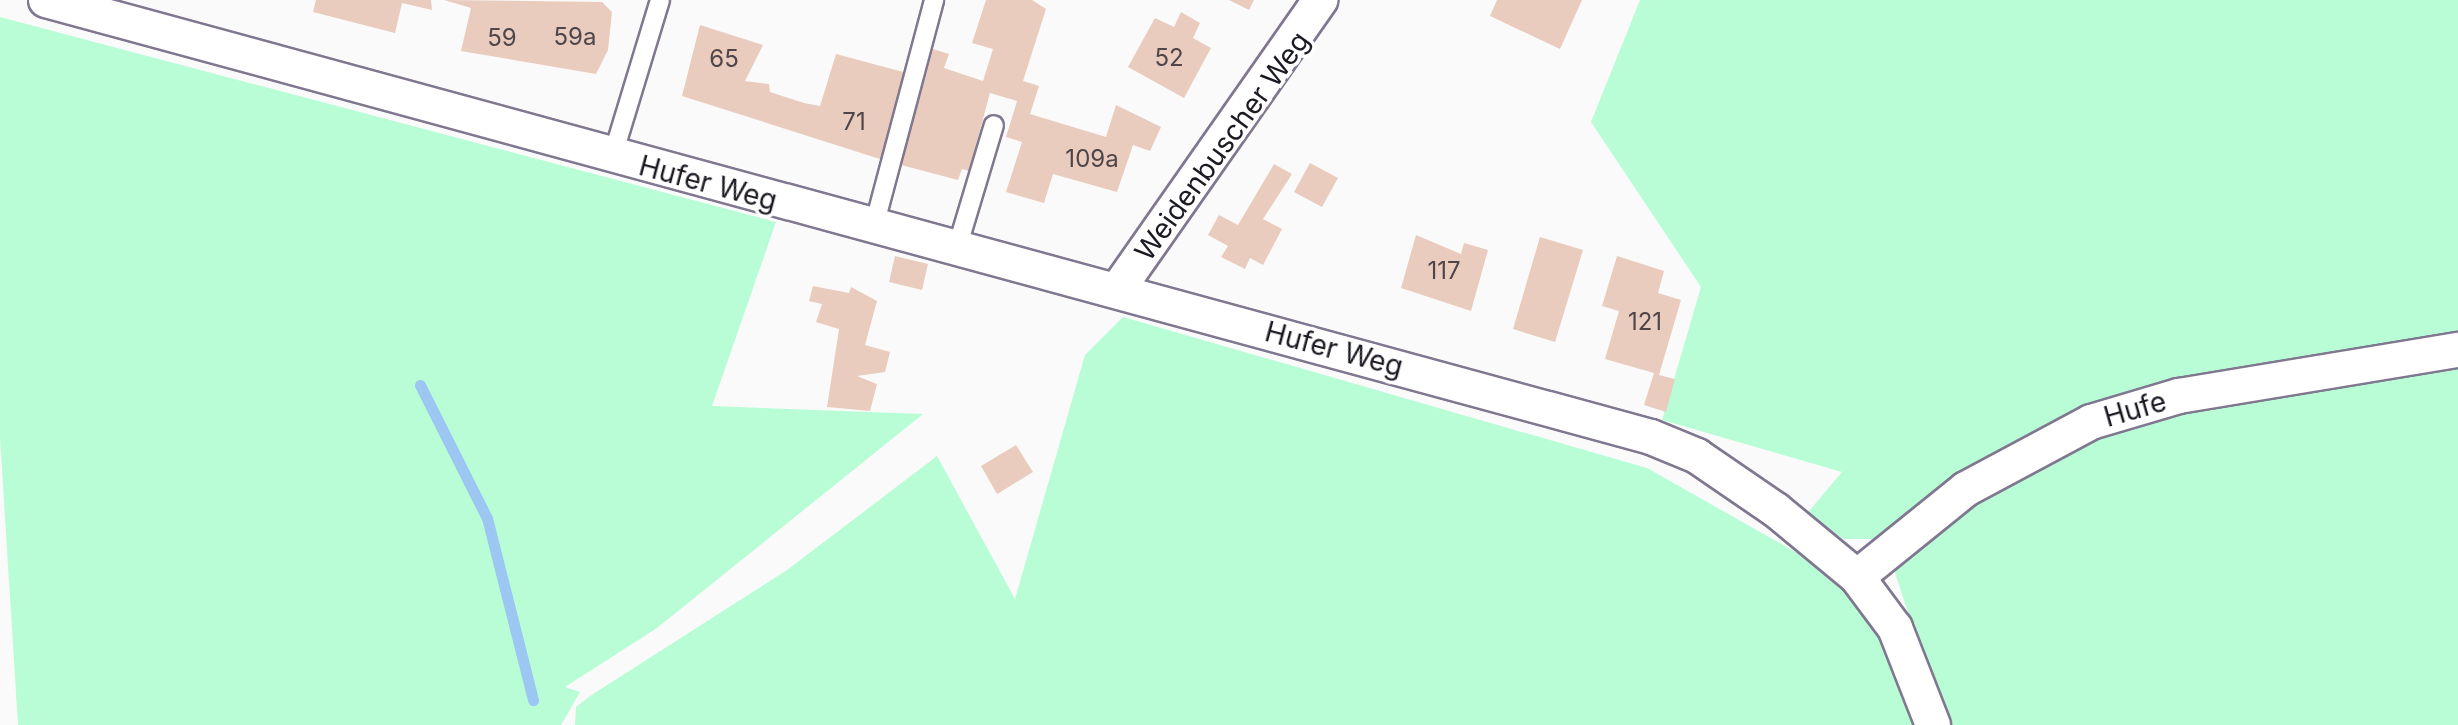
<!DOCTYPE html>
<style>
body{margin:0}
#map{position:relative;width:2458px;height:725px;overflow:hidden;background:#fafafa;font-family:Inter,sans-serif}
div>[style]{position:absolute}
.green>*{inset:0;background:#b9fdd6}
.stream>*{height:11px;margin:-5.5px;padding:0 5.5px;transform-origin:5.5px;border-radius:5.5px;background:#9cc7f2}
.building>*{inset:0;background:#eaccbe}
.roads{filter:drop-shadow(2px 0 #807790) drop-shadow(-2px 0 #807790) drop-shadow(0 2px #807790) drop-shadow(0 -2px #807790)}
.lane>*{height:18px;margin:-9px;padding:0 9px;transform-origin:9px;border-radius:9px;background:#fff}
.street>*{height:34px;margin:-17px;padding:0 17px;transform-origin:17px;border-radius:17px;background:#fff}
span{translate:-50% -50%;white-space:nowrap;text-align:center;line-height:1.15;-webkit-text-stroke:7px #fff;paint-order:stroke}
.number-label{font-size:24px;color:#50464a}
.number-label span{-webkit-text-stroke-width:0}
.street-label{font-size:28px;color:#1d1923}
</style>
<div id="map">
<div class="green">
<i style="clip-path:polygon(1640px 0,2458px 0,2458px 341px,2211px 381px,1877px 539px,1844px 539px,1804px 517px,1842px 472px,1662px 420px,1701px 287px,1591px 122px)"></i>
<i style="clip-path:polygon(0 17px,776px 222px,712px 406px,923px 414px,657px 628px,565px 687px,580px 692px,561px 725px,18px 725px,0 438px)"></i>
<i style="clip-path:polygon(1123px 317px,1647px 468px,1799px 554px,1875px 618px,1917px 725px,575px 725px,576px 707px,590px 696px,787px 570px,937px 456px,1015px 599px,1085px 355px)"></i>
<i style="clip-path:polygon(2458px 361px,2458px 725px,1945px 725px,1895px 573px,1908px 546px,2052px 451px,2154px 414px)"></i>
</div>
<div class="stream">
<i style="left:420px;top:385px;width:149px;rotate:63.3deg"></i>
<i style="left:487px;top:518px;width:188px;rotate:75.8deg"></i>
</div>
<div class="building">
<i style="clip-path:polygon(316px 0,431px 0,432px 10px,402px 3px,395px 33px,313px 12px)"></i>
<i style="clip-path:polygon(444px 0,602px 2px,612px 12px,608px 50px,596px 74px,461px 51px,471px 8px)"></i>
<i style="clip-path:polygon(986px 0,1032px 0,1046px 9px,1023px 81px,1039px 86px,1030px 114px,1106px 137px,1116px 105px,1161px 127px,1150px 151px,1133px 145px,1117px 192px,1053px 174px,1044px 203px,1006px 192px,1022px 142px,1006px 137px,1017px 101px,990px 93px,969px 171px,962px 169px,958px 180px,901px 165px,933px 49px,949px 54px,944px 68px,983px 81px,993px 49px,972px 43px)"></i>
<i style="clip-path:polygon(1229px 0,1254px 0,1249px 10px)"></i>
<i style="clip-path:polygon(1497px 0,1582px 0,1560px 49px,1490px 16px)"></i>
<i style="clip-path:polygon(1181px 12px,1200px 23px,1193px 38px,1211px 48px,1184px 98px,1128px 67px,1155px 18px,1174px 27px)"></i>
<i style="clip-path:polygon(700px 25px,763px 45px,745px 81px,769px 84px,770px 92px,804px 103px,820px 106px,836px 54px,907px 73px,883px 160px,682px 96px)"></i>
<i style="clip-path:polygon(1310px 163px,1338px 178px,1322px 207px,1294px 192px)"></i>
<i style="clip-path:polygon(1274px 164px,1292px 174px,1263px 219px,1282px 229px,1263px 265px,1250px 258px,1245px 269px,1221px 257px,1228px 246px,1208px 235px,1219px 215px,1238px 225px)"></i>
<i style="clip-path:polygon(1416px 235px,1461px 254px,1464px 243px,1488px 250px,1471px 311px,1401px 288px)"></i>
<i style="clip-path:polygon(1540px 237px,1583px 250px,1555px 342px,1513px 329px)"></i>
<i style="clip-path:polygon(895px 256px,928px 264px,922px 290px,889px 282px)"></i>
<i style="clip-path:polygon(1617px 256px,1664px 271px,1658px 293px,1681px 300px,1659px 375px,1675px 379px,1666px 412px,1644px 405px,1654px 373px,1605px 359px,1619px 311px,1602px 306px)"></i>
<i style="clip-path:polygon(813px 286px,849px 293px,851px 287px,877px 301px,865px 345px,890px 352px,885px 372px,857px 376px,877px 384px,870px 411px,827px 407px,839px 329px,816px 322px,822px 304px,809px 301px)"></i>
<i style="clip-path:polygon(1016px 445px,1033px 472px,997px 494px,981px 466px)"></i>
</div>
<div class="roads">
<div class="lane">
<i style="left:612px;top:158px;width:165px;rotate:-73.1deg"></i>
<i style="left:874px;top:226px;width:234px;rotate:-75.1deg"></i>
<i style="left:957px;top:248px;width:128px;rotate:-73.3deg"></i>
</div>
<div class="street">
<i style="left:46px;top:0;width:1663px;rotate:15.23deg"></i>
<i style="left:1651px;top:437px;width:50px;rotate:22.4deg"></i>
<i style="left:1697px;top:456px;width:96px;rotate:34.4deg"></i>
<i style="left:1776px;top:510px;width:105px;rotate:39.6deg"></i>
<i style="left:1857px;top:577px;width:64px;rotate:53.3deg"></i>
<i style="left:1895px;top:628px;width:104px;rotate:68.6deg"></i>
<i style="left:1118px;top:289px;width:353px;rotate:-55deg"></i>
<i style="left:1857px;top:577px;width:140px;rotate:-38.9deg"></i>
<i style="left:1966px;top:489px;width:142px;rotate:-28.2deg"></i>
<i style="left:2091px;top:422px;width:92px;rotate:-16.5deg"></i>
<i style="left:2179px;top:396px;width:283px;rotate:-9.4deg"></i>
</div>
</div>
<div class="number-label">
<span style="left:575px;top:37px">59a</span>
<span style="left:502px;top:38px">59</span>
<span style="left:1169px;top:58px">52</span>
<span style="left:724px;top:59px">65</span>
<span style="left:854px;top:122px">71</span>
<span style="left:1092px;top:159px">109a</span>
<span style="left:1444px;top:271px">117</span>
<span style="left:1645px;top:322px">121</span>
</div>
<div class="street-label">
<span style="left:1222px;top:146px;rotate:-54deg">Weidenbuscher Weg</span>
<span style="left:708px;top:183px;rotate:15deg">Hufer Weg</span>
<span style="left:1334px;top:349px;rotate:15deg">Hufer Weg</span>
<span style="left:2135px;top:409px;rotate:-16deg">Hufe</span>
</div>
</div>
